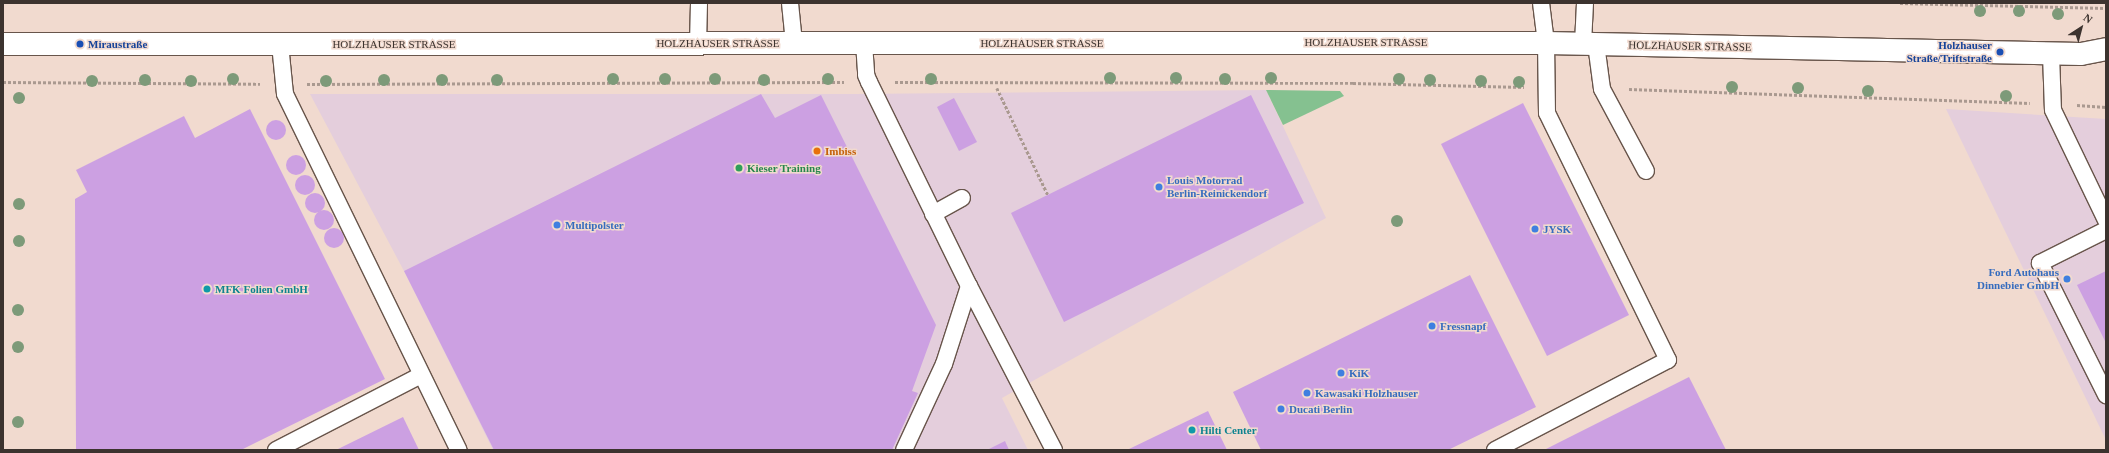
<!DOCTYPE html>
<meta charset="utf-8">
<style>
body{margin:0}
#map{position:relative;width:2109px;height:453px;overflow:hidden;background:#f1dacf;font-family:Georgia,serif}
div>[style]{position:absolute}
.commercial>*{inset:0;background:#e4cedc}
.green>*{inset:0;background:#85c190}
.building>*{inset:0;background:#cca0e2}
.round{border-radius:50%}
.path>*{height:2.5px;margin-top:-1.25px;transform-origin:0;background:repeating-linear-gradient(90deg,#aa9990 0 3px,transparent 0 5px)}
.roads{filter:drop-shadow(1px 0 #68554b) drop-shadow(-1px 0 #68554b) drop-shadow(0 1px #68554b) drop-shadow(0 -1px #68554b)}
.service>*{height:16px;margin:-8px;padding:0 8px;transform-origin:8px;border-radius:8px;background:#fff}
.secondary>*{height:22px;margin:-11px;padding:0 11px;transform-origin:11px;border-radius:11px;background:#fff}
.trees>*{width:12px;height:12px;margin:-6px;border-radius:50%;background:#7d9a79}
.dots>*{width:11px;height:11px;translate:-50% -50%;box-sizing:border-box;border:2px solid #f1dacf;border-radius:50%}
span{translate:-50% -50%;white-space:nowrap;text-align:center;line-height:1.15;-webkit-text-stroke:3px #f1dacf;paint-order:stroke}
.street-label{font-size:11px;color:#3c332f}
.transit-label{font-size:11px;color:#164399;font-weight:700}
.left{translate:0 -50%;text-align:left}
.right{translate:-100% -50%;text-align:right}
.food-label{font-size:11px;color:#c56008;font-weight:700}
.leisure-label{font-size:11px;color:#27864d;font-weight:700}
.shop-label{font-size:11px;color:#366cbe;font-weight:700}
.culture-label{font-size:11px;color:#0d838f;font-weight:700}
.frame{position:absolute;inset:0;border:4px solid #3c332f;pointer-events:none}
.north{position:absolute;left:2061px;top:8px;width:40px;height:40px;-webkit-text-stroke:3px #f1dacf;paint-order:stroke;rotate:36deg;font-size:11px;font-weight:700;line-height:16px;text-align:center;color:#3c332f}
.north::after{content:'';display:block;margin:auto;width:14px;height:18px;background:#3c332f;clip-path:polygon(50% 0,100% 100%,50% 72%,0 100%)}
</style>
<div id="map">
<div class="commercial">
<i style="clip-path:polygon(1266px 90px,1326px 218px,1002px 398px,1028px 450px,493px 450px,404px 271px,310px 94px,855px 94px)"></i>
<i style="clip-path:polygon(1946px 109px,2106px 119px,2106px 440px)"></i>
</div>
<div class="green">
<i style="clip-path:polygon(1266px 90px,1340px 91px,1344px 96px,1283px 125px)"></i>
</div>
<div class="building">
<i style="clip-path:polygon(761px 94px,775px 118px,821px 95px,936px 325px,912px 391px,918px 393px,892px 450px,494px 450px,404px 271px)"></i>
<i style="clip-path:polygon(1251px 95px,1304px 203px,1064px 322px,1011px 213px)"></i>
<i style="clip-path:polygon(954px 98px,977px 142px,959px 151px,937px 107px)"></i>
<i style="clip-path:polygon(1523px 103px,1629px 315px,1547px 356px,1441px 144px)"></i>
<i style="clip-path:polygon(250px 109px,385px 379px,241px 450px,76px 450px,75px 199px,87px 192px,76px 170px,184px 116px,195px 138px)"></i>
<i class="round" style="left:266px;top:120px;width:20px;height:20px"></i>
<i class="round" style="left:286px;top:155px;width:20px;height:20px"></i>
<i class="round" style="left:295px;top:175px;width:20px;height:20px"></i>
<i class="round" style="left:305px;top:193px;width:20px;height:20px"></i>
<i class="round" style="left:314px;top:210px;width:20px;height:20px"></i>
<i class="round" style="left:324px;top:228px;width:20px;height:20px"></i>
<i style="clip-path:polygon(2106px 271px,2106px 343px,2077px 285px)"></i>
<i style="clip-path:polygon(1470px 275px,1536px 407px,1448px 450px,1261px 450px,1233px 392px)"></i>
<i style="clip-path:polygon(1689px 377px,1726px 450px,1544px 450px)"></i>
<i style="clip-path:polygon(1208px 411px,1227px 450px,1129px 450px,1129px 449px)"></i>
<i style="clip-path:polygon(403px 417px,419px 450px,336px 450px)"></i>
<i style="clip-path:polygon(1005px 441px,1009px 450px,987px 450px)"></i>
</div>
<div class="path">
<i style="left:1900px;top:3px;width:206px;rotate:1.4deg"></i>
<i style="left:3px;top:82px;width:257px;rotate:0.4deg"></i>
<i style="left:895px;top:82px;width:458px;rotate:0.1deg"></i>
<i style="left:1353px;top:83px;width:171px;rotate:1.3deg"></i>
<i style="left:307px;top:84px;width:537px;rotate:-0.21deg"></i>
<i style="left:997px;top:88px;width:119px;rotate:64.5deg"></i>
<i style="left:1629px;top:89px;width:401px;rotate:2deg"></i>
<i style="left:2077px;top:105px;width:29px;rotate:4deg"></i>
</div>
<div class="roads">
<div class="service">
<i style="left:790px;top:3px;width:40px;rotate:84.3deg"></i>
<i style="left:864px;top:43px;width:32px;rotate:86deg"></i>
<i style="left:866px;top:75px;width:8px;rotate:67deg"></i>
<i style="left:869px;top:82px;width:227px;rotate:63.9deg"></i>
<i style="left:969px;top:286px;width:185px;rotate:62.6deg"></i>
<i style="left:280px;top:44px;width:50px;rotate:84.3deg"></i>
<i style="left:285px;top:94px;width:396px;rotate:64deg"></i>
<i style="left:698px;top:44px;width:41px;rotate:-88.6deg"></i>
<i style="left:1583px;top:44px;width:41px;rotate:-87.2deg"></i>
<i style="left:1596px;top:44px;width:45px;rotate:82.4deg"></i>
<i style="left:1602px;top:89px;width:93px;rotate:61.8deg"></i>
<i style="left:2051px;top:54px;width:56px;rotate:88deg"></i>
<i style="left:2053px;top:110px;width:122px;rotate:64.3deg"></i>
<i style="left:933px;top:214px;width:33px;rotate:-29deg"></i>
<i style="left:2106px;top:230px;width:74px;rotate:153.4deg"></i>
<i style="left:2040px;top:263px;width:148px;rotate:63.4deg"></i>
<i style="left:276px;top:450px;width:163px;rotate:-27.3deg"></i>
<i style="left:904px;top:450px;width:95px;rotate:-65.1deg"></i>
<i style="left:944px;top:364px;width:82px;rotate:-72.2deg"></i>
<i style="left:1495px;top:450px;width:195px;rotate:-27.5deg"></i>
<i style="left:1668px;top:360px;width:275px;rotate:-116.1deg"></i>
<i style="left:1547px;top:113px;width:70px;rotate:-90.8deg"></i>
<i style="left:1546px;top:43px;width:40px;rotate:-97.1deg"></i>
</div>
<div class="secondary">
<i style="left:3px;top:44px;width:1543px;rotate:-0.04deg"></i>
<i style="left:1546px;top:43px;width:535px;rotate:1.18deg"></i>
<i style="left:2081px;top:54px;width:25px;rotate:-11deg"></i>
</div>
</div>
<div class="trees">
<i style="left:1980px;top:11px"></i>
<i style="left:2019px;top:11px"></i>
<i style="left:2058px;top:14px"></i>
<i style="left:1110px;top:78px"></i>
<i style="left:1176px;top:78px"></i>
<i style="left:1271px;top:78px"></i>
<i style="left:233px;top:79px"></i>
<i style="left:613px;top:79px"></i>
<i style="left:665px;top:79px"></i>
<i style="left:715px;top:79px"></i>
<i style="left:828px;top:79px"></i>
<i style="left:931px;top:79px"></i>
<i style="left:1225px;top:79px"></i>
<i style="left:1399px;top:79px"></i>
<i style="left:145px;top:80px"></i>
<i style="left:384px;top:80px"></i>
<i style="left:442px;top:80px"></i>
<i style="left:497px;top:80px"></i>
<i style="left:764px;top:80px"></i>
<i style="left:1430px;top:80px"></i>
<i style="left:92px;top:81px"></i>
<i style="left:191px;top:81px"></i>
<i style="left:326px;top:81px"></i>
<i style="left:1481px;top:81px"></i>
<i style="left:1519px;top:82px"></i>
<i style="left:1732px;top:87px"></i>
<i style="left:1798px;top:88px"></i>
<i style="left:1868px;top:91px"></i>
<i style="left:2006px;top:96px"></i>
<i style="left:19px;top:98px"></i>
<i style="left:19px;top:204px"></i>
<i style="left:1397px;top:221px"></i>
<i style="left:19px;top:241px"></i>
<i style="left:18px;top:310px"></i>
<i style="left:18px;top:347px"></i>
<i style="left:18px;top:422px"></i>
</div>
<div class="dots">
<i style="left:80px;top:44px;background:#1a4fb4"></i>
<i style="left:2000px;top:52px;background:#1a4fb4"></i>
<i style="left:817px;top:151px;background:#e8710a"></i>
<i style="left:739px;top:168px;background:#2e9e5b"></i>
<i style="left:1159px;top:187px;background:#3f7fe0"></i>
<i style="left:557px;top:225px;background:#3f7fe0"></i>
<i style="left:1535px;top:229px;background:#3f7fe0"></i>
<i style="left:2067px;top:279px;background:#3f7fe0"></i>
<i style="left:207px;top:289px;background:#0f9aa8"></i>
<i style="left:1432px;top:326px;background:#3f7fe0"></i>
<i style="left:1341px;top:373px;background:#3f7fe0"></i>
<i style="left:1307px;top:393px;background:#3f7fe0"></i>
<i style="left:1281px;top:409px;background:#3f7fe0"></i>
<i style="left:1192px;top:430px;background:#0f9aa8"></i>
</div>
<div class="street-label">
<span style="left:1366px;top:42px">HOLZHAUSER STRASSE</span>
<span style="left:718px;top:43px">HOLZHAUSER STRASSE</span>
<span style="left:1042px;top:43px">HOLZHAUSER STRASSE</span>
<span style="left:394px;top:44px">HOLZHAUSER STRASSE</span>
<span style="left:1690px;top:46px;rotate:1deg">HOLZHAUSER STRASSE</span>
</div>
<div class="transit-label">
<span class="left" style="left:88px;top:44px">Miraustraße</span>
<span class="right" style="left:1992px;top:52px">Holzhauser<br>Straße/Triftstraße</span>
</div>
<div class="food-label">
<span class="left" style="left:825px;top:151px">Imbiss</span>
</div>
<div class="leisure-label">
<span class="left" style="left:747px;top:168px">Kieser Training</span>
</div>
<div class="shop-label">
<span class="left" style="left:1167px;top:187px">Louis Motorrad<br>Berlin-Reinickendorf</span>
<span class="left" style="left:565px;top:225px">Multipolster</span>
<span class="left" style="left:1543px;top:229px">JYSK</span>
<span class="right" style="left:2059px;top:279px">Ford Autohaus<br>Dinnebier GmbH</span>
<span class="left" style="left:1440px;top:326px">Fressnapf</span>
<span class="left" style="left:1349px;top:373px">KiK</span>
<span class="left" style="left:1315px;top:393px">Kawasaki Holzhauser</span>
<span class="left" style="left:1289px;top:409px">Ducati Berlin</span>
</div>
<div class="culture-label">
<span class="left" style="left:215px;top:289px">MFK Folien GmbH</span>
<span class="left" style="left:1200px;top:430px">Hilti Center</span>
</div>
<div class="frame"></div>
<div class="north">N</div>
</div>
